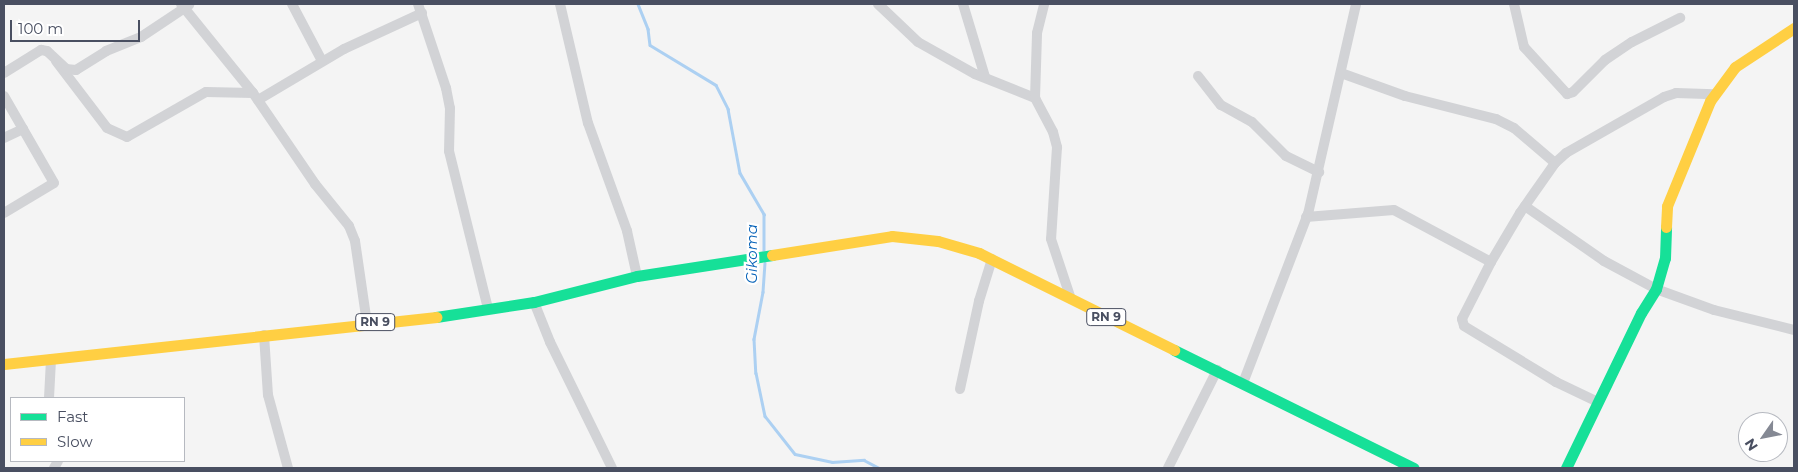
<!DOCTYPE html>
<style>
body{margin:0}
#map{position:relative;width:1798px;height:472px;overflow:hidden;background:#f4f4f4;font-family:Montserrat,sans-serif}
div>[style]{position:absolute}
.stream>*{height:2.5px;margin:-1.25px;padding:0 1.25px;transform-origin:1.25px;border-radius:1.25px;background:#acd0f2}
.street>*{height:10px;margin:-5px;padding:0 5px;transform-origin:5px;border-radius:5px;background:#d2d3d6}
.fast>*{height:11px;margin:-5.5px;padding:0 5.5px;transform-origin:5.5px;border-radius:5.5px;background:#16e098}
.slow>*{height:11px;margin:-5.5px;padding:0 5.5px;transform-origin:5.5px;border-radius:5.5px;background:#ffcf43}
span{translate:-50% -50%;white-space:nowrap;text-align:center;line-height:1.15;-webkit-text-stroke:4.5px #fff;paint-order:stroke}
.shield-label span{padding:1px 4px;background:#fff;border:1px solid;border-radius:4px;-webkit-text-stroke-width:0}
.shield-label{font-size:12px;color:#494f61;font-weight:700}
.water-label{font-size:15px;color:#0662b8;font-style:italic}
.frame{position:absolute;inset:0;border:5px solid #494f61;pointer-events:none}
.legend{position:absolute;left:10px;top:397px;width:175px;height:65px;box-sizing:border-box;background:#fff;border:1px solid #b6b9c0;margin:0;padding:6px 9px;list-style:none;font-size:15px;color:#494f61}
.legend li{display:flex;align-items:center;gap:10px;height:25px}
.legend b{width:25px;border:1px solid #b6b9c0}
.north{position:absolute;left:1738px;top:412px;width:50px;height:50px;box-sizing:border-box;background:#fff;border:1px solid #b6b9c0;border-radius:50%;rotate:237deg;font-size:14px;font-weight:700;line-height:20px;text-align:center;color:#494f61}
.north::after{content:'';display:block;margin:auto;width:18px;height:22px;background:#858994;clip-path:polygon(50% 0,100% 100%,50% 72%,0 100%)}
.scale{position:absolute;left:10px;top:20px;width:130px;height:22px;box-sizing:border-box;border:2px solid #494f61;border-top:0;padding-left:6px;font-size:15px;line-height:18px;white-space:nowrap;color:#494f61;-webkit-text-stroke:4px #fff;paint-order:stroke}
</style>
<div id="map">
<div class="stream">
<i style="left:638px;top:4px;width:27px;rotate:68deg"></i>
<i style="left:648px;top:29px;width:16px;rotate:83deg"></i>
<i style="left:650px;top:45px;width:77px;rotate:31.2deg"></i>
<i style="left:716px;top:85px;width:27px;rotate:63deg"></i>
<i style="left:728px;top:109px;width:65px;rotate:79.4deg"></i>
<i style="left:740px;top:173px;width:48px;rotate:59.7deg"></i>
<i style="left:764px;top:214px;width:36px;rotate:90deg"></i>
<i style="left:765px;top:263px;width:29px;rotate:94deg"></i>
<i style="left:763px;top:292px;width:48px;rotate:100.8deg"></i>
<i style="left:754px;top:339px;width:34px;rotate:87deg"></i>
<i style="left:756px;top:373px;width:44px;rotate:78.2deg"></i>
<i style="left:765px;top:416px;width:48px;rotate:51.7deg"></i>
<i style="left:795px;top:454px;width:38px;rotate:12deg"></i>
<i style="left:832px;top:462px;width:32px;rotate:-4deg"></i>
<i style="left:864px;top:460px;width:17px;rotate:28deg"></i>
</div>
<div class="street">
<i style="left:181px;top:4px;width:114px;rotate:51deg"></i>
<i style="left:253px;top:93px;width:110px;rotate:55.7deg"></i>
<i style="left:315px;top:184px;width:54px;rotate:51deg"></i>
<i style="left:349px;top:226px;width:16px;rotate:68deg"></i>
<i style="left:355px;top:241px;width:83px;rotate:81.7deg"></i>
<i style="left:292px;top:4px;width:64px;rotate:62.2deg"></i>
<i style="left:418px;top:4px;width:89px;rotate:71.6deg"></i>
<i style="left:446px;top:88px;width:20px;rotate:79deg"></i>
<i style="left:450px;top:108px;width:43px;rotate:91.3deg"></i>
<i style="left:449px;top:151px;width:163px;rotate:76.1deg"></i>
<i style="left:560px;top:4px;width:122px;rotate:76.8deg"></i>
<i style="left:588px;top:123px;width:115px;rotate:70.1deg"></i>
<i style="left:627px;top:231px;width:46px;rotate:77.5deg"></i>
<i style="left:878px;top:4px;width:55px;rotate:43.5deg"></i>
<i style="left:918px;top:42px;width:65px;rotate:29.3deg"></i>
<i style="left:975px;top:74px;width:65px;rotate:21.8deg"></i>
<i style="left:1035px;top:98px;width:38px;rotate:62deg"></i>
<i style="left:1053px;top:132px;width:16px;rotate:75deg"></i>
<i style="left:1057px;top:147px;width:92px;rotate:93.7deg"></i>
<i style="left:1051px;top:239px;width:63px;rotate:71.6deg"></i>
<i style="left:963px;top:4px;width:76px;rotate:73.2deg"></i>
<i style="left:1514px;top:4px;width:44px;rotate:76.9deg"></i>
<i style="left:1524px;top:47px;width:64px;rotate:47.5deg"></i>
<i style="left:1567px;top:94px;width:6px;rotate:-18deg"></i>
<i style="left:1573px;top:92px;width:45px;rotate:-45deg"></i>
<i style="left:1605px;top:60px;width:32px;rotate:-34deg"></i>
<i style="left:1632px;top:42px;width:54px;rotate:-26.6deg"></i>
<i style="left:56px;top:61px;width:84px;rotate:52.7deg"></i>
<i style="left:107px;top:128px;width:22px;rotate:24deg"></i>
<i style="left:127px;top:137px;width:91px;rotate:-29.7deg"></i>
<i style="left:206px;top:92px;width:47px;rotate:1.2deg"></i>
<i style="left:4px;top:73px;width:44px;rotate:-31.9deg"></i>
<i style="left:41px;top:50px;width:6px;rotate:9deg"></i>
<i style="left:47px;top:51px;width:26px;rotate:43deg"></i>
<i style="left:66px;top:69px;width:10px;rotate:6deg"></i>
<i style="left:76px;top:70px;width:36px;rotate:-32deg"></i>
<i style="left:106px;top:51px;width:38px;rotate:-22deg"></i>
<i style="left:141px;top:37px;width:58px;rotate:-33.7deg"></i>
<i style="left:1341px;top:73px;width:68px;rotate:19.8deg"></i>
<i style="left:1405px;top:96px;width:94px;rotate:14.2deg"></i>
<i style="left:1496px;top:119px;width:20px;rotate:27deg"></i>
<i style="left:1514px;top:128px;width:54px;rotate:40.5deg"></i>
<i style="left:1198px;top:76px;width:37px;rotate:52deg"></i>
<i style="left:1221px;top:105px;width:35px;rotate:29deg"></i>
<i style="left:1252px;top:122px;width:48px;rotate:45deg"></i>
<i style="left:1286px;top:156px;width:37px;rotate:26deg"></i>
<i style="left:4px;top:96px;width:38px;rotate:60deg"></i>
<i style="left:23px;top:129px;width:21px;rotate:155deg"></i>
<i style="left:1035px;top:98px;width:65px;rotate:-88.2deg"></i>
<i style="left:1037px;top:33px;width:30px;rotate:-76deg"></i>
<i style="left:258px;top:100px;width:100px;rotate:-30.7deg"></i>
<i style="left:344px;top:49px;width:86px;rotate:-24.8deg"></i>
<i style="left:1525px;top:206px;width:96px;rotate:34.8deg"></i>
<i style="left:1604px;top:261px;width:59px;rotate:28.3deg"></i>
<i style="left:1656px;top:289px;width:62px;rotate:19.9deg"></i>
<i style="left:1714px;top:310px;width:82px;rotate:14deg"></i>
<i style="left:4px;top:213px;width:58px;rotate:-31deg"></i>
<i style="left:54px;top:183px;width:62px;rotate:-119.9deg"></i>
<i style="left:1306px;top:217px;width:88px;rotate:-4.5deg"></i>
<i style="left:1394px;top:210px;width:110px;rotate:28.2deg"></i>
<i style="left:1491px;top:262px;width:57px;rotate:-59.4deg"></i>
<i style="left:1520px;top:213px;width:61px;rotate:-55deg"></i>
<i style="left:1555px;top:163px;width:15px;rotate:-42deg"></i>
<i style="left:1566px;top:153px;width:113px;rotate:-29.7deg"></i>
<i style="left:1664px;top:97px;width:13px;rotate:-18deg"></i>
<i style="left:1676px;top:93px;width:38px;rotate:2deg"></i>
<i style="left:1491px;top:262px;width:64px;rotate:117deg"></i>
<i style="left:1462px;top:319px;width:7px;rotate:74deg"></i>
<i style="left:1464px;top:326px;width:108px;rotate:31.3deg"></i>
<i style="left:1556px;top:382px;width:47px;rotate:25.5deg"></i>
<i style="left:534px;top:302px;width:43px;rotate:68.2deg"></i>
<i style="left:550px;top:342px;width:140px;rotate:63.8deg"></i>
<i style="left:264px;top:335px;width:60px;rotate:86.2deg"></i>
<i style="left:268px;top:395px;width:76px;rotate:74.7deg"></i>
<i style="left:1243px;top:383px;width:181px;rotate:-69deg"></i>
<i style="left:1308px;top:214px;width:215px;rotate:-77.1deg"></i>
<i style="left:960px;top:389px;width:90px;rotate:-77.8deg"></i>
<i style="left:979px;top:301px;width:44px;rotate:-72.8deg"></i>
<i style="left:49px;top:398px;width:39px;rotate:-87deg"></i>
<i style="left:54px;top:468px;width:8px;rotate:-60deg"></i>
<i style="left:1168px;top:468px;width:110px;rotate:-63.4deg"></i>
</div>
<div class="fast">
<i style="left:436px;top:317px;width:99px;rotate:-8.7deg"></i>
<i style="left:534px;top:302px;width:106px;rotate:-14.2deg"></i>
<i style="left:637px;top:276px;width:137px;rotate:-8.8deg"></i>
<i style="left:1174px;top:350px;width:267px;rotate:26.2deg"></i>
<i style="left:1566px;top:468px;width:172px;rotate:-64.2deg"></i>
<i style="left:1641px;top:313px;width:28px;rotate:-58deg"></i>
<i style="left:1656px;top:289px;width:32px;rotate:-74deg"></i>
<i style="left:1665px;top:258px;width:31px;rotate:-88deg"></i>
</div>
<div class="slow">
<i style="left:1666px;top:227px;width:21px;rotate:-87deg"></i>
<i style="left:1667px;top:206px;width:113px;rotate:-67.7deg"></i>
<i style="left:1710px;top:101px;width:42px;rotate:-53.7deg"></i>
<i style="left:1735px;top:67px;width:71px;rotate:-33.5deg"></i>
<i style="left:772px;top:255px;width:121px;rotate:-9deg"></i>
<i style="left:892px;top:236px;width:46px;rotate:6.2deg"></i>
<i style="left:938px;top:241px;width:43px;rotate:16.3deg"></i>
<i style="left:979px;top:253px;width:218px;rotate:26.4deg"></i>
<i style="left:4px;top:364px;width:435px;rotate:-6.2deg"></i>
</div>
<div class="shield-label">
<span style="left:1106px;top:317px">RN 9</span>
<span style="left:375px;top:322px">RN 9</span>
</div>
<div class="water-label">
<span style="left:752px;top:254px;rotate:-90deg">Gikoma</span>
</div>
<div class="frame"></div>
<ul class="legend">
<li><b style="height:6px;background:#16e098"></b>Fast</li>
<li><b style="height:6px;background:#ffcf43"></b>Slow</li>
</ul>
<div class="north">N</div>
<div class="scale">100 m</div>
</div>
